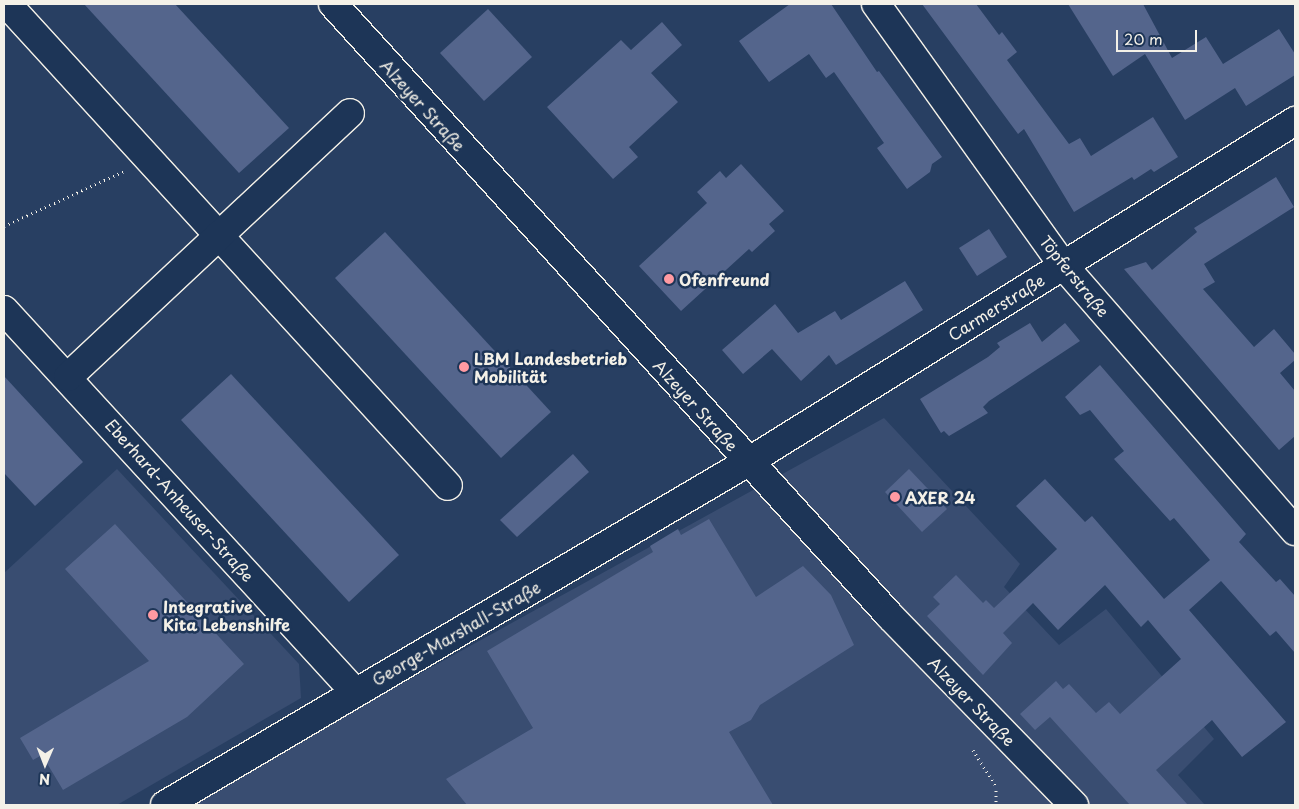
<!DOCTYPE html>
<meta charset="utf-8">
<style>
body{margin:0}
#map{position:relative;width:1299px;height:809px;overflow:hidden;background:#283f62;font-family:"Playpen Sans",sans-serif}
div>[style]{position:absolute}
.built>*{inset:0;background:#394d71}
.building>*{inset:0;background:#54658c}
.path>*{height:3px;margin-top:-1.5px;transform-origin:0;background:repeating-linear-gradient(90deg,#f4f1e8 0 1px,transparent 0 5px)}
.roads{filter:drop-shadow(1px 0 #f4f1e8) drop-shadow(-1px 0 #f4f1e8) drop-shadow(0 1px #f4f1e8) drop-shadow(0 -1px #f4f1e8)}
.minor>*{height:28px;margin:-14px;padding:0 14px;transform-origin:14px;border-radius:14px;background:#1d3557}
.major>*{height:28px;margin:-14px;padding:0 14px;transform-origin:14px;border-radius:14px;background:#1d3557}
.dots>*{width:14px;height:14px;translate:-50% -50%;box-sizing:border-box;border:2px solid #1d3557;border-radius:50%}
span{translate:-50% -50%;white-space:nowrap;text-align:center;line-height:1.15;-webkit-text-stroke:5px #1d3557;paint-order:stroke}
.street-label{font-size:16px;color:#f4f1e8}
.poi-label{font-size:16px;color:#f4f1e8;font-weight:700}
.left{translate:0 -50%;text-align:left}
.frame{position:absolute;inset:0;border:5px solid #f4f1e8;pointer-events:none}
.north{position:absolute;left:20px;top:739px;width:50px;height:50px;-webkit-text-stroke:4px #1d3557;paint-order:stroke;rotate:181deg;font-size:14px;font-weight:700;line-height:20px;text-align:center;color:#f4f1e8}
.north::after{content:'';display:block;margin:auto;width:18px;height:22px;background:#f4f1e8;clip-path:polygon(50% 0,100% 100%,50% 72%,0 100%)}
.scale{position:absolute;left:1116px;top:30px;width:81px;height:22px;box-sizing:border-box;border:2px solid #f4f1e8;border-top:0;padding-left:6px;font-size:15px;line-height:18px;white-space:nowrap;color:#f4f1e8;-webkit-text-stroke:4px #1d3557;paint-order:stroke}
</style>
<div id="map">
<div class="built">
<i style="clip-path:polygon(884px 418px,1020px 564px,1004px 587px,1059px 645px,1106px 609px,1214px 739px,1178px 775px,1205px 805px,181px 805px)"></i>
<i style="clip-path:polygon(117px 469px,299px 664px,301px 698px,117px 805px,4px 805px,4px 573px)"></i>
</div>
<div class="building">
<i style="clip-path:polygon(84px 4px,175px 4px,289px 128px,239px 173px)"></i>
<i style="clip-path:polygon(790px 4px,831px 4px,877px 72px,879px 71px,942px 157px,932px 164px,930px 172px,907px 189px,877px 148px,884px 143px,834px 72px,826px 78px,809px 54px,769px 82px,739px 41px)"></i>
<i style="clip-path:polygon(922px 4px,976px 4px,999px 35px,1002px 32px,1017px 52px,1007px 60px,1069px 144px,1080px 138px,1091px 156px,1153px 117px,1178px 157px,1154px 172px,1151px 169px,1134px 180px,1132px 177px,1074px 212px,1024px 129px,1018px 134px)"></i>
<i style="clip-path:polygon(1068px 4px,1143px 4px,1172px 58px,1206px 37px,1223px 64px,1279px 29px,1295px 54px,1295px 75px,1246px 106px,1235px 88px,1185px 120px,1145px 54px,1113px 76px)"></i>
<i style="clip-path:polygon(488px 9px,532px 57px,484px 101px,440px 53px)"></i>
<i style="clip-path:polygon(662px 22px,682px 45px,651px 73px,678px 102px,629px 147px,638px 157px,613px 179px,547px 107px,621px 40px,631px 50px)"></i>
<i style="clip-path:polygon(741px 164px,784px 211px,769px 224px,775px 231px,752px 252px,749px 249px,681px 311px,639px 266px,707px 203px,697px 192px,720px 171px,726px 178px)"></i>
<i style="clip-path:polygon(1276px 177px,1294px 207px,1204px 264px,1215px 282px,1203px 289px,1254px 347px,1274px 329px,1295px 354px,1295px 360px,1280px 373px,1295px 391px,1295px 436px,1279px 450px,1124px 269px,1146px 262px,1152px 270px,1197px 232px,1194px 228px)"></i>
<i style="clip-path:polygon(989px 229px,1007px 257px,977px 276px,959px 248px)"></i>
<i style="clip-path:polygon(385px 232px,551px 412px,501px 458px,335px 278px)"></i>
<i style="clip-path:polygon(905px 281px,923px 310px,836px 365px,829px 355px,801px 381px,772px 349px,743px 374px,722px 350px,775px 304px,798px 333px,835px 311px,841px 320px)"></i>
<i style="clip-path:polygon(1030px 323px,1042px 342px,1065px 323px,1080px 341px,989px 401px,983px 407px,988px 413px,949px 436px,944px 431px,941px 433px,920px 399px,988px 357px,1000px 347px,997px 343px)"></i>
<i style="clip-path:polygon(1100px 365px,1246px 534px,1239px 542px,1276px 582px,1280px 579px,1295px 596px,1295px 653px,1276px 631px,1270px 636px,1221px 581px,1189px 610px,1286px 722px,1242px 757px,1212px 720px,1156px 770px,1188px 805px,1130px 805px,1050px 717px,1035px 730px,1020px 714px,1056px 681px,1063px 689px,1069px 684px,1096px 713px,1109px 702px,1120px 714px,1181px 659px,1148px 620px,1141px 627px,1105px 585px,1058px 630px,1033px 603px,1003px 633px,1012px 643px,983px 675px,927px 616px,940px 604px,933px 597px,956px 575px,983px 603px,986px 600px,994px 608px,1057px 549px,1016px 506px,1045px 479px,1085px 522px,1092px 516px,1164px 599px,1210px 560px,1174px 518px,1170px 521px,1114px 459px,1124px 451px,1090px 410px,1080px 415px,1065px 397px)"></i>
<i style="clip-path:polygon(231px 374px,399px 555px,349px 602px,181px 420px)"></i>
<i style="clip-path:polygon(4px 376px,83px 462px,35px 506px,4px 473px)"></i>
<i style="clip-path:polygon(573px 454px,589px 472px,517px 537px,500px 520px)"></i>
<i style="clip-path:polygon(909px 469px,947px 509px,922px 532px,885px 492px)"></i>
<i style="clip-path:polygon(709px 519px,756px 597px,803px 566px,831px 595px,854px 645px,760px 705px,751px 720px,729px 732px,773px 805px,467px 805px,446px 779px,533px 728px,487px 651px,653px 552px,650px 546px,678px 529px,681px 535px)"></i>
<i style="clip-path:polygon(115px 524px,244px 664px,187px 717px,63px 790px,42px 755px,33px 760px,20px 738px,149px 661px,65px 569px)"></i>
</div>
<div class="path">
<i style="left:4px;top:226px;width:132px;rotate:-24.6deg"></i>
<i style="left:973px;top:750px;width:43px;rotate:57.4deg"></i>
<i style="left:996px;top:786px;width:19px;rotate:90deg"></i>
</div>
<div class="roads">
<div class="minor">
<i style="left:7px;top:4px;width:653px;rotate:47.54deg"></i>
<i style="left:876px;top:4px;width:321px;rotate:54.4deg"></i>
<i style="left:1063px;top:265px;width:353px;rotate:48.9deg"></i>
<i style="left:4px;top:310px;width:519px;rotate:47.42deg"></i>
<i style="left:68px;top:377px;width:386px;rotate:-43.1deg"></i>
<i style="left:165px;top:805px;width:676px;rotate:-30.47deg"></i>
<i style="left:748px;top:462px;width:645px;rotate:-31.94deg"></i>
</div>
<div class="major">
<i style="left:333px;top:4px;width:828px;rotate:47.69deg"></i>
<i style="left:890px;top:616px;width:264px;rotate:45.8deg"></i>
</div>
</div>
<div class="dots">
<i style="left:669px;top:279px;background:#ff9aa2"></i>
<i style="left:464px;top:367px;background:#ff9aa2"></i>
<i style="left:895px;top:497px;background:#ff9aa2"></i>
<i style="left:153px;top:615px;background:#ff9aa2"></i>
</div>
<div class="street-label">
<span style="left:423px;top:105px;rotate:48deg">Alzeyer Straße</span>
<span style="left:1075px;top:276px;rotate:51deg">Töpferstraße</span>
<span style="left:996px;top:307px;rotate:-32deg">Carmerstraße</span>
<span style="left:696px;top:405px;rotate:48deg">Alzeyer Straße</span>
<span style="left:180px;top:500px;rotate:48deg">Eberhard-Anheuser-Straße</span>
<span style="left:456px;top:633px;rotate:-30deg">George-Marshall-Straße</span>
<span style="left:972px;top:701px;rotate:46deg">Alzeyer Straße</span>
</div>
<div class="poi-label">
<span class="left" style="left:679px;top:279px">Ofenfreund</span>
<span class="left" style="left:474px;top:367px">LBM Landesbetrieb<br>Mobilität</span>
<span class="left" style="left:905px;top:497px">AXER 24</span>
<span class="left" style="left:163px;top:615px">Integrative<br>Kita Lebenshilfe</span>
</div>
<div class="frame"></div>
<div class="north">N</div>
<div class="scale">20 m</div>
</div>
